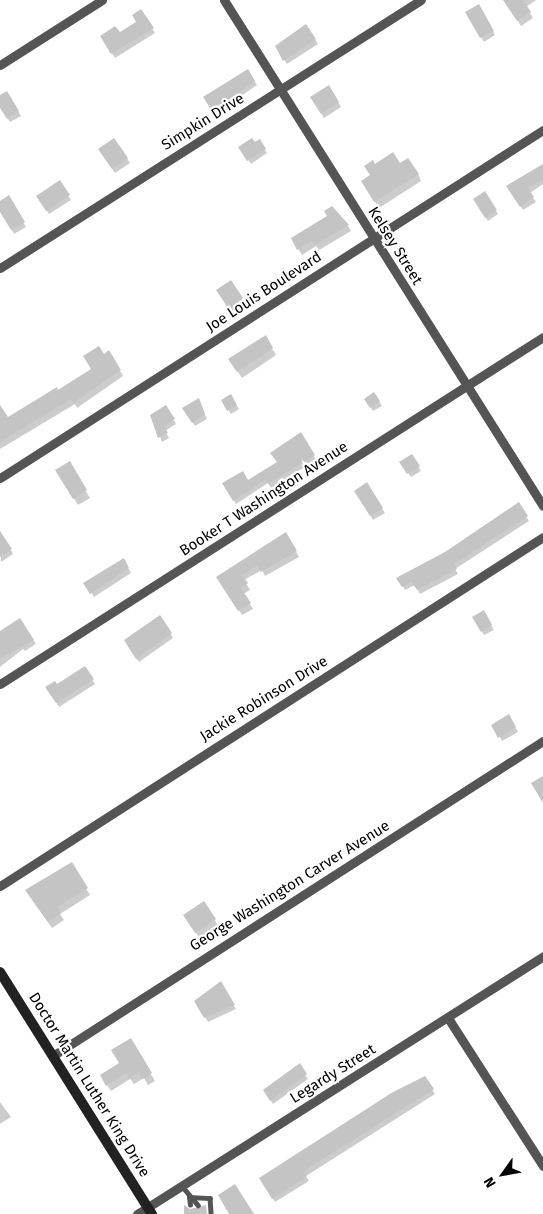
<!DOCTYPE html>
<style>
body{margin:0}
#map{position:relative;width:543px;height:1214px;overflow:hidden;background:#fff;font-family:"Fira Sans",sans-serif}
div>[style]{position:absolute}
.shadow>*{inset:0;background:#0003}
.building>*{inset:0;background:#c4c4c4}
.lane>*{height:4.5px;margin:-2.25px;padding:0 2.25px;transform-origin:2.25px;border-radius:2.25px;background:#555}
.street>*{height:9px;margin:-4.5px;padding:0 4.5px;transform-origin:4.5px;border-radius:4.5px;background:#555}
.secondary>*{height:10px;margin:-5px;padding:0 5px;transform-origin:5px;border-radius:5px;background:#222}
span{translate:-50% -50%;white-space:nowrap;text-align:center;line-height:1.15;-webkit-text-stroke:4.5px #fff;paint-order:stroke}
.street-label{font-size:15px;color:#000}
.north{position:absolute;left:478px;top:1149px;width:50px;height:50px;-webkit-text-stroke:4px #fff;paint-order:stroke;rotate:238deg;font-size:14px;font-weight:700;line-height:20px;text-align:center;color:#000}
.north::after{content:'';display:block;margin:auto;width:18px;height:22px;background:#000;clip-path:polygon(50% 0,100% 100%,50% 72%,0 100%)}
</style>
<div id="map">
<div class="shadow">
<i style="clip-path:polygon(504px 0,536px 0,526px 7px,533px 18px,521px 26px)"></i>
<i style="clip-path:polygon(478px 6px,495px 35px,484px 42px,467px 13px)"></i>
<i style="clip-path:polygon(141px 11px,155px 33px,115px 58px,101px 37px,120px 34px,137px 22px)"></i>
<i style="clip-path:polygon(306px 26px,318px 44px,287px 64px,276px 47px)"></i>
<i style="clip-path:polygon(248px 70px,257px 85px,215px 114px,204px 97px)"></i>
<i style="clip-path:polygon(329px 87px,341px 107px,324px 118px,312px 97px)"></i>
<i style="clip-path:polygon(7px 92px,21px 116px,10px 122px,0 106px,0 96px)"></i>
<i style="clip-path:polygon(114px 139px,130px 163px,115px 173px,102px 154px)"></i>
<i style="clip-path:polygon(259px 141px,267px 153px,251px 164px,240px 147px)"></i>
<i style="clip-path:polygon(399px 165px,418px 174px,421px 181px,379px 208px,366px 188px,375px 166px)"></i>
<i style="clip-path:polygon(543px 165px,543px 184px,530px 193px,536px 202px,523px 210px,508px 187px)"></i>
<i style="clip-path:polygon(59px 182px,71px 200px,49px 214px,37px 196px)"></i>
<i style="clip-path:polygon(484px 193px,498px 214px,488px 221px,474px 199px)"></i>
<i style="clip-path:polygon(8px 197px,26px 227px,14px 234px,0 210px,0 202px)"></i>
<i style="clip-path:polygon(328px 216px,348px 226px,351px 231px,319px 250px,316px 246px,302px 255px,292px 239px)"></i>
<i style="clip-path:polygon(218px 291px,242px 299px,244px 303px,231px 312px)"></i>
<i style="clip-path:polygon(265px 337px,276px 355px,242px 378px,230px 359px)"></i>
<i style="clip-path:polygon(109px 352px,123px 376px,77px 408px,75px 404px,0 449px,0 418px,8px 419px,93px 370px)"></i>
<i style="clip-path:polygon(374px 393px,382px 406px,373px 411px,368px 403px)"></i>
<i style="clip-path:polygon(230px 395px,239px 409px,231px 414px,222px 400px)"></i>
<i style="clip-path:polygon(200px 403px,207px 419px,195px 426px,184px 408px)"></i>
<i style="clip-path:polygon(166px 407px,176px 424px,165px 431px,169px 438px,162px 442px,152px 415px)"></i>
<i style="clip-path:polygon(301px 434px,316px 460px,271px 488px,268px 483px,236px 504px,224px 484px,248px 481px,278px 463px)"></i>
<i style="clip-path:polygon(412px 456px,421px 471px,411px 477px,401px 462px)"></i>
<i style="clip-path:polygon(69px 463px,90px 498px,78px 505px,57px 470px)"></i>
<i style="clip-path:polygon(367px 484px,385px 513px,373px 520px,356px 491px)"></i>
<i style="clip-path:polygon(518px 504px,529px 521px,455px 569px,458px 574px,420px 594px,415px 585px,405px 590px,398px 578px,446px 553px)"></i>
<i style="clip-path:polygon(286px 534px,299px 557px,265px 576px,262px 570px,244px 580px,250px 590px,243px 594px,253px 609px,242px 615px,221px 582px)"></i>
<i style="clip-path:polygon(2px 535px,13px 554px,1px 562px,0 537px)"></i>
<i style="clip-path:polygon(123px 559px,131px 573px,94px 597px,85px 583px)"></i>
<i style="clip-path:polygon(483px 612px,494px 630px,484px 635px,474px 617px)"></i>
<i style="clip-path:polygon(160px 616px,173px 638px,139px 662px,125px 641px)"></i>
<i style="clip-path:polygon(20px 620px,36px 644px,25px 651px,23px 649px,0 667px,0 632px)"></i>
<i style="clip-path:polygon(84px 667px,95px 684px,59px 707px,47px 687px,57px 686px)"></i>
<i style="clip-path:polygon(509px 716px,518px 732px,502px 741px,493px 725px)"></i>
<i style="clip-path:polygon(71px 864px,90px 895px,60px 914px,64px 920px,52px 928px,26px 891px)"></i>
<i style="clip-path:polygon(204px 903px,219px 927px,200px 939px,189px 922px)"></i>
<i style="clip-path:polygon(220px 983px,236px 1009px,208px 1022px,195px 1001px)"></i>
<i style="clip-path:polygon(130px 1040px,155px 1081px,148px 1085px,144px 1078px,134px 1084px,130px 1079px,111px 1091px,101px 1076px,121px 1064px)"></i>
<i style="clip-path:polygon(299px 1065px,308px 1079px,273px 1104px,264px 1090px)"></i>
<i style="clip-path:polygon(425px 1078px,435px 1094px,306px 1176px,309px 1181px,275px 1202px,261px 1179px)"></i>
<i style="clip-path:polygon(0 1102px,11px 1117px,0 1124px)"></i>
</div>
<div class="building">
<i style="clip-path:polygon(503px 0,523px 0,531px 12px,517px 21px)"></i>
<i style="clip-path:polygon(479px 4px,494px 31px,480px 38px,465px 12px)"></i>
<i style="clip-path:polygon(141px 9px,154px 28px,111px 54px,100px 36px,115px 26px,120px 32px,136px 22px,132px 15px)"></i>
<i style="clip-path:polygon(306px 24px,316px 39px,283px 61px,275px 46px)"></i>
<i style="clip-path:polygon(248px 69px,255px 81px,212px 111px,203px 97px)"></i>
<i style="clip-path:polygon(329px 85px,339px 102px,321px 114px,310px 97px)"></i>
<i style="clip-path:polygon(7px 91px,19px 111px,7px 119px,0 108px,0 95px)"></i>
<i style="clip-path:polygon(114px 138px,128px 158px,112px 169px,98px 149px)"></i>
<i style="clip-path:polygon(252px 138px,255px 142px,260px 139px,266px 149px,247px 161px,238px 147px)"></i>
<i style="clip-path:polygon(393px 152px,400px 163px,408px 158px,419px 174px,374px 202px,361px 181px,370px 175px,364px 166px,373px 160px,375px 164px)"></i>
<i style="clip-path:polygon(543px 164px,543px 179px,528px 188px,534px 197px,520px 207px,506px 186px)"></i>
<i style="clip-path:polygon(60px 180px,70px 195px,46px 211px,36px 196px)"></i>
<i style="clip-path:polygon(485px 191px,497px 210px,485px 218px,473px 199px)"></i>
<i style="clip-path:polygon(9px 195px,25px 222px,11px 230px,0 212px,0 201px)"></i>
<i style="clip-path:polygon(332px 206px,349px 225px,315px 245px,312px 241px,297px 250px,291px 238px,327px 216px,324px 211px)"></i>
<i style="clip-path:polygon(231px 280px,243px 298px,228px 308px,216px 290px)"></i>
<i style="clip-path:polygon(266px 335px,273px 348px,237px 372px,228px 359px)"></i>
<i style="clip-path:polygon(99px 346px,104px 354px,109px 350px,121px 370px,73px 403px,71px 399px,0 442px,0 405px,8px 417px,57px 387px,58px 390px,91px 369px,83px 356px)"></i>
<i style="clip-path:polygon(374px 392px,380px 401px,370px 408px,364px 399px)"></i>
<i style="clip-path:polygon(231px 394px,237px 405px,227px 411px,221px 400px)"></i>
<i style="clip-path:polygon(199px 398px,205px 414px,192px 423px,182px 408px)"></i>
<i style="clip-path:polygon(166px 405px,175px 419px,164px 426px,168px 433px,158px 438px,150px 415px)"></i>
<i style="clip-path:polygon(301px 432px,315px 455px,268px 484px,265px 480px,233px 501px,222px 483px,243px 471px,248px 480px,277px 462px,270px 453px)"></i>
<i style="clip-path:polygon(412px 454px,420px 466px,407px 474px,399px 462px)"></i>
<i style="clip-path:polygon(70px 461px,87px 490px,73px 499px,55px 470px)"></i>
<i style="clip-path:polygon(367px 482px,383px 508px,370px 516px,354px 491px)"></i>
<i style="clip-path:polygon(519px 502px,528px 516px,454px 564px,457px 569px,417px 590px,411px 581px,402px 587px,396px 578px,445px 552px)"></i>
<i style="clip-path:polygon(0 531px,12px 549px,0 557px)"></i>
<i style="clip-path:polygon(286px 532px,297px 551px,261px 572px,257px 566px,242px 575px,248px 583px,241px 588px,251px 603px,238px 611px,216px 577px)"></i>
<i style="clip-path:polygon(124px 558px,129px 568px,90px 594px,83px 583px)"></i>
<i style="clip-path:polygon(484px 610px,492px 625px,481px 632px,472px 617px)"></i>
<i style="clip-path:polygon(160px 615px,172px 633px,136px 659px,124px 640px)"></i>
<i style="clip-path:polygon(20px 618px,34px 640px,0 658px,0 631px)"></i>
<i style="clip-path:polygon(85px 666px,94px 679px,56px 703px,45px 687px,55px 681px,57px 684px)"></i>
<i style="clip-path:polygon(509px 714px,516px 727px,498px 738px,491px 725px)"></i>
<i style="clip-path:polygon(543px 776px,543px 803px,531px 783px)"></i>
<i style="clip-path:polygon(72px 862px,88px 888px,57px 907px,61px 913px,48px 922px,25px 890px)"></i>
<i style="clip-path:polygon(204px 901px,216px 919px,195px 933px,183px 915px)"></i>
<i style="clip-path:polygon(221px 981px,235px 1005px,204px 1018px,194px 1001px)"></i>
<i style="clip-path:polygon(131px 1038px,152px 1073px,143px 1079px,139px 1072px,129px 1078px,126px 1073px,106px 1086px,100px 1075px,119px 1063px,111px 1050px)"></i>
<i style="clip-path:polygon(300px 1063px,307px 1074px,270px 1101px,263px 1090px)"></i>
<i style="clip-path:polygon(425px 1076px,434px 1089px,304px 1171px,307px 1176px,272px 1199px,259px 1178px,393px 1092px)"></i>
<i style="clip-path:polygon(235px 1184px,254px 1214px,229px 1214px,218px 1195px)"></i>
<i style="clip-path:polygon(184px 1205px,190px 1209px,206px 1205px,207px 1214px,184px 1214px)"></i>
</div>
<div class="lane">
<i style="left:182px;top:1186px;width:25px;rotate:50deg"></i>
<i style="left:190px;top:1205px;width:8px;rotate:-97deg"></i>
<i style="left:189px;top:1197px;width:21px;rotate:3deg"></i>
<i style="left:210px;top:1198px;width:16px;rotate:86deg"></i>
</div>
<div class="street">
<i style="left:224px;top:0;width:598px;rotate:57.77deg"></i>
<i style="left:0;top:65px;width:121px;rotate:-32.5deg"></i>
<i style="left:0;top:268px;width:499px;rotate:-32.5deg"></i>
<i style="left:0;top:478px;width:645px;rotate:-32.66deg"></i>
<i style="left:0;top:684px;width:644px;rotate:-32.58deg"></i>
<i style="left:0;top:886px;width:645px;rotate:-32.73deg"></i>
<i style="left:448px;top:1018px;width:176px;rotate:57.3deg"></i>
<i style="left:54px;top:1055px;width:581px;rotate:-32.71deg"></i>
<i style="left:137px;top:1214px;width:481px;rotate:-32.4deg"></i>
</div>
<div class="secondary">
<i style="left:0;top:972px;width:286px;rotate:57.9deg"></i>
</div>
<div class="street-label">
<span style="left:203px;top:122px;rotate:-32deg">Simpkin Drive</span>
<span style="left:395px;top:246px;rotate:58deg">Kelsey Street</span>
<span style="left:264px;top:292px;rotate:-33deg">Joe Louis Boulevard</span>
<span style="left:264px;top:499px;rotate:-33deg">Booker T Washington Avenue</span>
<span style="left:264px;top:699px;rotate:-32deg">Jackie Robinson Drive</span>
<span style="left:290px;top:886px;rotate:-32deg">George Washington Carver Avenue</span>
<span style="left:333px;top:1074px;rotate:-32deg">Legardy Street</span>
<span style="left:89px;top:1085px;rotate:58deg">Doctor Martin Luther King Drive</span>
</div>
<div class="north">N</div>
</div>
